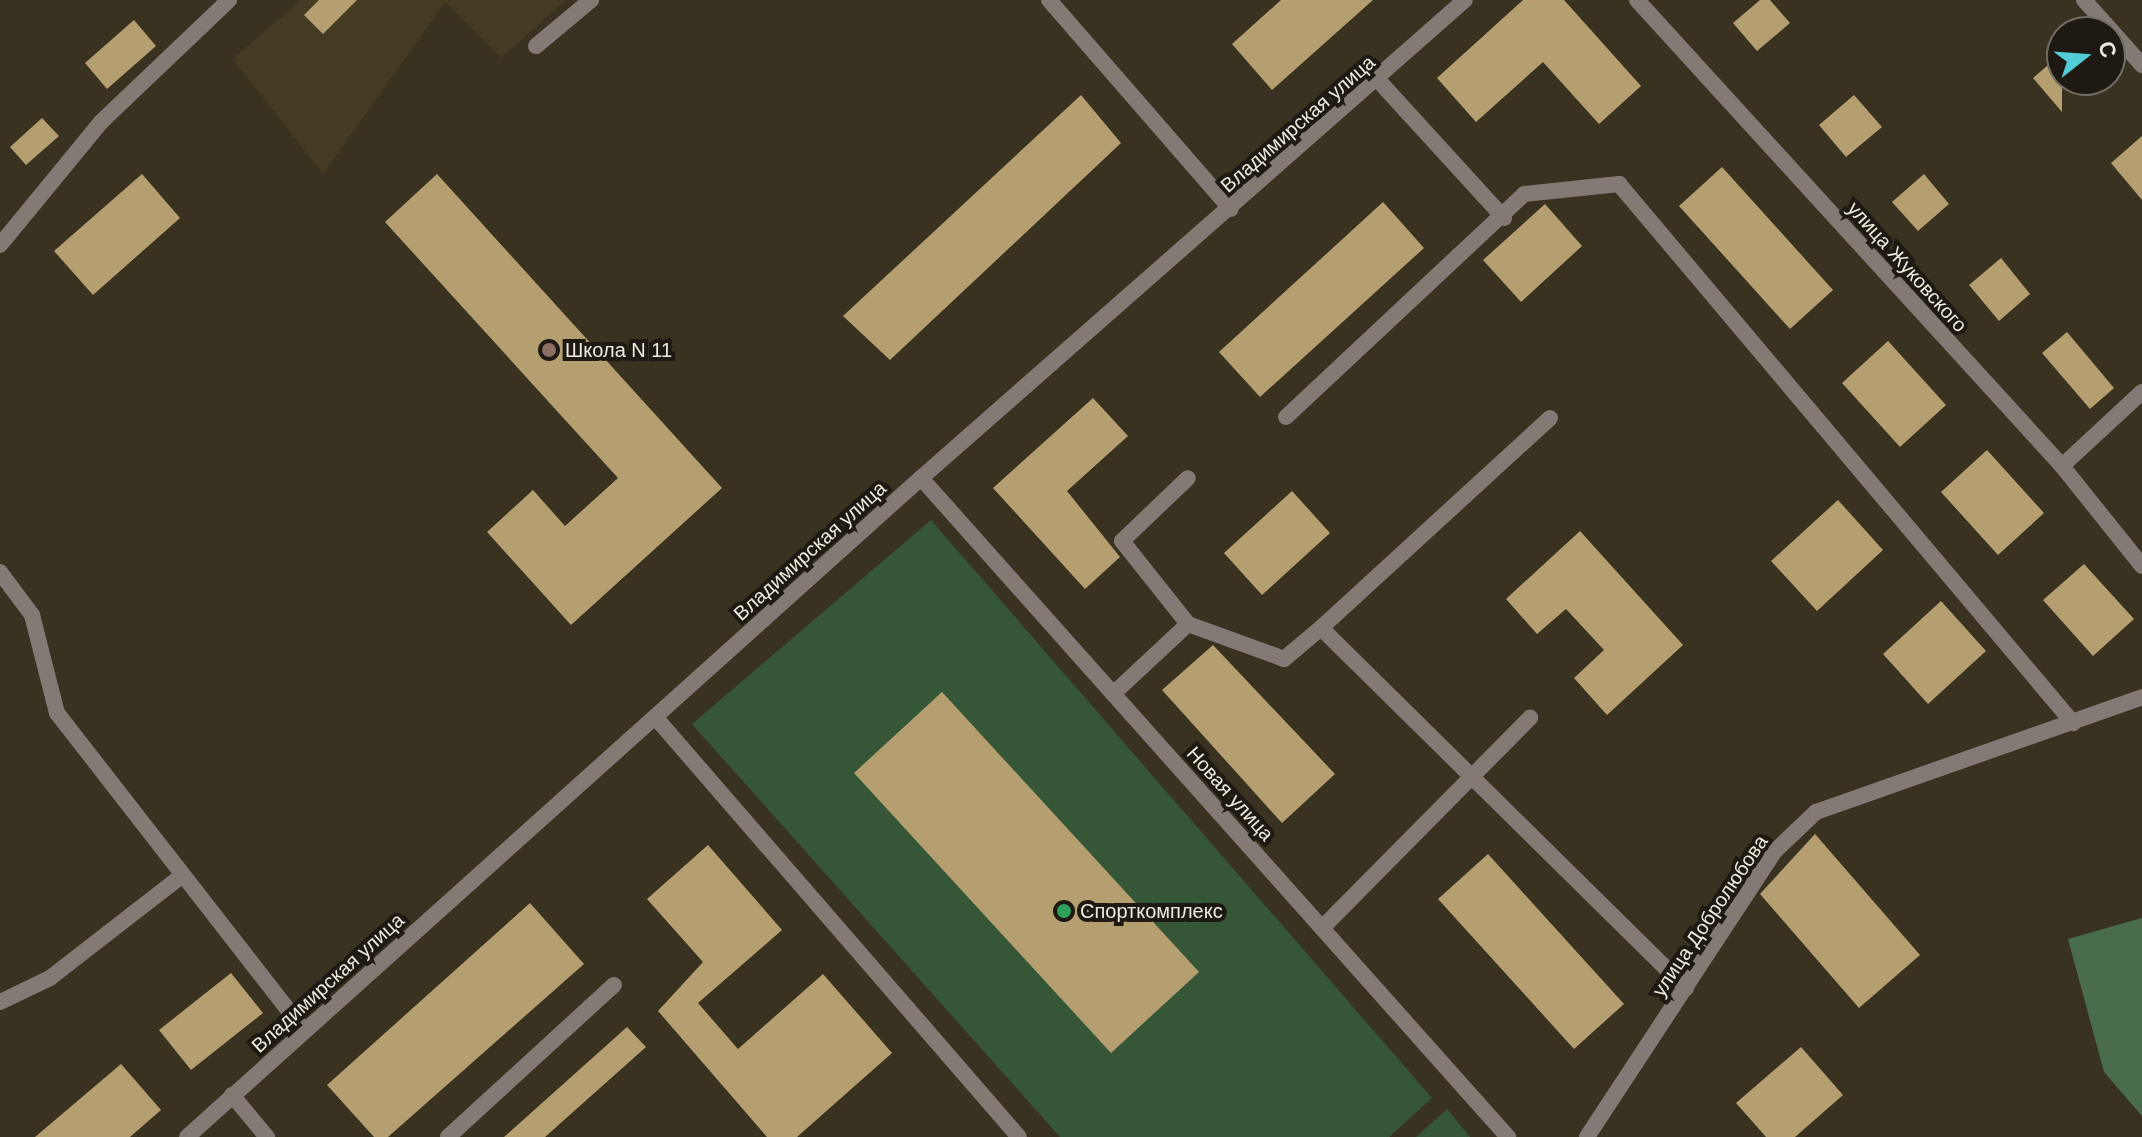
<!DOCTYPE html>
<meta charset="utf-8">
<style>
body{margin:0}
#map{position:relative;width:2142px;height:1137px;overflow:hidden;background:#3a3221;font-family:Arial,sans-serif}
div>[style]{position:absolute}
.built>*{inset:0;background:#453a22}
.green>*{inset:0;background:#355737}
.forest>*{inset:0;background:#496d4b}
.building>*{inset:0;background:#b59f70}
.service>*{height:16px;margin:-8px;padding:0 8px;transform-origin:8px;border-radius:8px;background:#837975}
.minor>*{height:16px;margin:-8px;padding:0 8px;transform-origin:8px;border-radius:8px;background:#837975}
.tertiary>*{height:16px;margin:-8px;padding:0 8px;transform-origin:8px;border-radius:8px;background:#837975}
.dots>*{width:22px;height:22px;translate:-50% -50%;box-sizing:border-box;border:4px solid #1e1a13;border-radius:50%}
span{translate:-50% -50%;white-space:nowrap;text-align:center;line-height:1.15;-webkit-text-stroke:8px #1e1a13;paint-order:stroke}
.street-label{font-size:20px;color:#eee9de}
.poi-label{font-size:20px;color:#eee9de}
.left{translate:0 -50%;text-align:left}
.north{position:absolute;left:2046px;top:16px;width:80px;height:80px;box-sizing:border-box;background:#1e1a13;border:2px solid #716d64;border-radius:50%;rotate:73deg;font-size:22px;font-weight:700;line-height:32px;text-align:center;color:#eee9de}
.north::after{content:'';display:block;margin:auto;width:28px;height:36px;background:#52ccd6;clip-path:polygon(50% 0,100% 100%,50% 72%,0 100%)}
</style>
<div id="map">
<div class="built">
<i style="clip-path:polygon(301px 0,566px 0,501px 58px,445px 2px,323px 174px,233px 59px)"></i>
</div>
<div class="green">
<i style="clip-path:polygon(931px 520px,1432px 1098px,1389px 1137px,1060px 1137px,692px 724px)"></i>
<i style="clip-path:polygon(1447px 1109px,1470px 1137px,1416px 1137px)"></i>
</div>
<div class="forest">
<i style="clip-path:polygon(2142px 918px,2142px 1116px,2104px 1072px,2068px 939px)"></i>
</div>
<div class="building">
<i style="clip-path:polygon(319px 0,357px 0,323px 34px,304px 15px)"></i>
<i style="clip-path:polygon(1281px 0,1373px 0,1272px 90px,1232px 44px)"></i>
<i style="clip-path:polygon(1523px 0,1564px 0,1641px 86px,1599px 124px,1543px 62px,1476px 122px,1437px 78px)"></i>
<i style="clip-path:polygon(1760px 0,1770px 0,1790px 23px,1757px 51px,1733px 23px)"></i>
<i style="clip-path:polygon(134px 20px,156px 46px,107px 89px,85px 63px)"></i>
<i style="clip-path:polygon(2062px 53px,2062px 112px,2033px 78px)"></i>
<i style="clip-path:polygon(1081px 95px,1121px 143px,890px 360px,843px 316px)"></i>
<i style="clip-path:polygon(1854px 95px,1882px 127px,1846px 157px,1819px 125px)"></i>
<i style="clip-path:polygon(42px 118px,59px 136px,26px 165px,10px 147px)"></i>
<i style="clip-path:polygon(2142px 136px,2142px 200px,2111px 163px)"></i>
<i style="clip-path:polygon(1722px 167px,1833px 290px,1790px 329px,1679px 206px)"></i>
<i style="clip-path:polygon(142px 174px,180px 218px,93px 295px,54px 251px)"></i>
<i style="clip-path:polygon(437px 174px,722px 488px,571px 625px,487px 532px,533px 490px,565px 526px,618px 478px,385px 222px)"></i>
<i style="clip-path:polygon(1924px 174px,1949px 204px,1918px 231px,1892px 202px)"></i>
<i style="clip-path:polygon(1383px 202px,1424px 248px,1260px 397px,1219px 352px)"></i>
<i style="clip-path:polygon(1545px 204px,1582px 246px,1521px 302px,1483px 260px)"></i>
<i style="clip-path:polygon(2001px 258px,2030px 294px,1999px 321px,1969px 285px)"></i>
<i style="clip-path:polygon(2067px 332px,2114px 388px,2090px 409px,2042px 353px)"></i>
<i style="clip-path:polygon(1888px 341px,1946px 405px,1900px 447px,1842px 383px)"></i>
<i style="clip-path:polygon(1093px 398px,1128px 436px,1067px 491px,1120px 557px,1085px 589px,993px 488px)"></i>
<i style="clip-path:polygon(1987px 450px,2044px 513px,1998px 555px,1941px 492px)"></i>
<i style="clip-path:polygon(1292px 491px,1330px 533px,1262px 595px,1224px 553px)"></i>
<i style="clip-path:polygon(1838px 500px,1883px 550px,1817px 611px,1771px 561px)"></i>
<i style="clip-path:polygon(1580px 531px,1683px 645px,1607px 715px,1574px 678px,1604px 650px,1566px 609px,1537px 634px,1506px 599px)"></i>
<i style="clip-path:polygon(2084px 564px,2134px 619px,2093px 656px,2043px 600px)"></i>
<i style="clip-path:polygon(1941px 601px,1986px 651px,1928px 704px,1883px 654px)"></i>
<i style="clip-path:polygon(1213px 645px,1335px 774px,1282px 823px,1162px 690px)"></i>
<i style="clip-path:polygon(942px 692px,1199px 972px,1111px 1053px,854px 773px)"></i>
<i style="clip-path:polygon(1815px 834px,1920px 955px,1859px 1008px,1760px 894px)"></i>
<i style="clip-path:polygon(708px 845px,782px 930px,698px 1003px,738px 1049px,823px 974px,892px 1053px,797px 1137px,767px 1137px,658px 1011px,703px 962px,647px 899px)"></i>
<i style="clip-path:polygon(1488px 854px,1624px 1004px,1574px 1049px,1438px 899px)"></i>
<i style="clip-path:polygon(530px 903px,584px 964px,388px 1137px,374px 1137px,327px 1085px)"></i>
<i style="clip-path:polygon(231px 973px,263px 1013px,191px 1070px,159px 1030px)"></i>
<i style="clip-path:polygon(627px 1027px,646px 1047px,545px 1137px,504px 1137px)"></i>
<i style="clip-path:polygon(1801px 1047px,1843px 1095px,1795px 1137px,1766px 1137px,1736px 1103px)"></i>
<i style="clip-path:polygon(121px 1064px,161px 1110px,130px 1137px,35px 1137px)"></i>
</div>
<div class="service">
<i style="left:1049px;top:0;width:277px;rotate:49deg"></i>
<i style="left:536px;top:46px;width:72px;rotate:-39.9deg"></i>
<i style="left:1378px;top:80px;width:187px;rotate:47.6deg"></i>
<i style="left:1286px;top:417px;width:326px;rotate:-43.1deg"></i>
<i style="left:1524px;top:194px;width:96px;rotate:-6deg"></i>
<i style="left:1619px;top:184px;width:705px;rotate:49.89deg"></i>
<i style="left:1550px;top:418px;width:311px;rotate:137.5deg"></i>
<i style="left:1321px;top:628px;width:513px;rotate:44.6deg"></i>
<i style="left:1188px;top:624px;width:102px;rotate:20deg"></i>
<i style="left:1284px;top:659px;width:48px;rotate:-40deg"></i>
<i style="left:1113px;top:694px;width:103px;rotate:-43deg"></i>
<i style="left:1188px;top:624px;width:106px;rotate:-128.5deg"></i>
<i style="left:1122px;top:541px;width:91px;rotate:-43.7deg"></i>
<i style="left:1322px;top:928px;width:296px;rotate:-45.3deg"></i>
<i style="left:0;top:1002px;width:55px;rotate:-25.6deg"></i>
<i style="left:50px;top:978px;width:168px;rotate:-37.8deg"></i>
<i style="left:232px;top:1095px;width:55px;rotate:50.2deg"></i>
<i style="left:448px;top:1137px;width:225px;rotate:-42.5deg"></i>
</div>
<div class="minor">
<i style="left:1637px;top:0;width:631px;rotate:47.63deg"></i>
<i style="left:2062px;top:466px;width:128px;rotate:51.3deg"></i>
<i style="left:2084px;top:0;width:87px;rotate:48.3deg"></i>
<i style="left:0;top:245px;width:159px;rotate:-50.6deg"></i>
<i style="left:101px;top:122px;width:177px;rotate:-43.6deg"></i>
<i style="left:2062px;top:466px;width:109px;rotate:-42.8deg"></i>
<i style="left:921px;top:478px;width:724px;rotate:-41.31deg"></i>
<i style="left:0;top:572px;width:54px;rotate:53.3deg"></i>
<i style="left:32px;top:615px;width:101px;rotate:75.7deg"></i>
<i style="left:57px;top:713px;width:402px;rotate:52.1deg"></i>
<i style="left:656px;top:718px;width:554px;rotate:49.1deg"></i>
</div>
<div class="tertiary">
<i style="left:187px;top:1137px;width:986px;rotate:-41.92deg"></i>
<i style="left:921px;top:478px;width:883px;rotate:48.31deg"></i>
<i style="left:1587px;top:1137px;width:342px;rotate:-56.7deg"></i>
<i style="left:1775px;top:851px;width:57px;rotate:-43.6deg"></i>
<i style="left:1816px;top:812px;width:346px;rotate:-19.4deg"></i>
</div>
<div class="dots">
<i style="left:549px;top:350px;background:#8d6e63"></i>
<i style="left:1064px;top:911px;background:#2e9e5b"></i>
</div>
<div class="street-label">
<span style="left:1298px;top:124px;rotate:-41deg">Владимирская улица</span>
<span style="left:1907px;top:267px;rotate:48deg">улица Жуковского</span>
<span style="left:810px;top:551px;rotate:-42deg">Владимирская улица</span>
<span style="left:1230px;top:794px;rotate:48deg">Новая улица</span>
<span style="left:1710px;top:916px;rotate:-56deg">улица Добролюбова</span>
<span style="left:328px;top:983px;rotate:-42deg">Владимирская улица</span>
</div>
<div class="poi-label">
<span class="left" style="left:565px;top:350px">Школа N 11</span>
<span class="left" style="left:1080px;top:911px">Спорткомплекс</span>
</div>
<div class="north">С</div>
</div>
